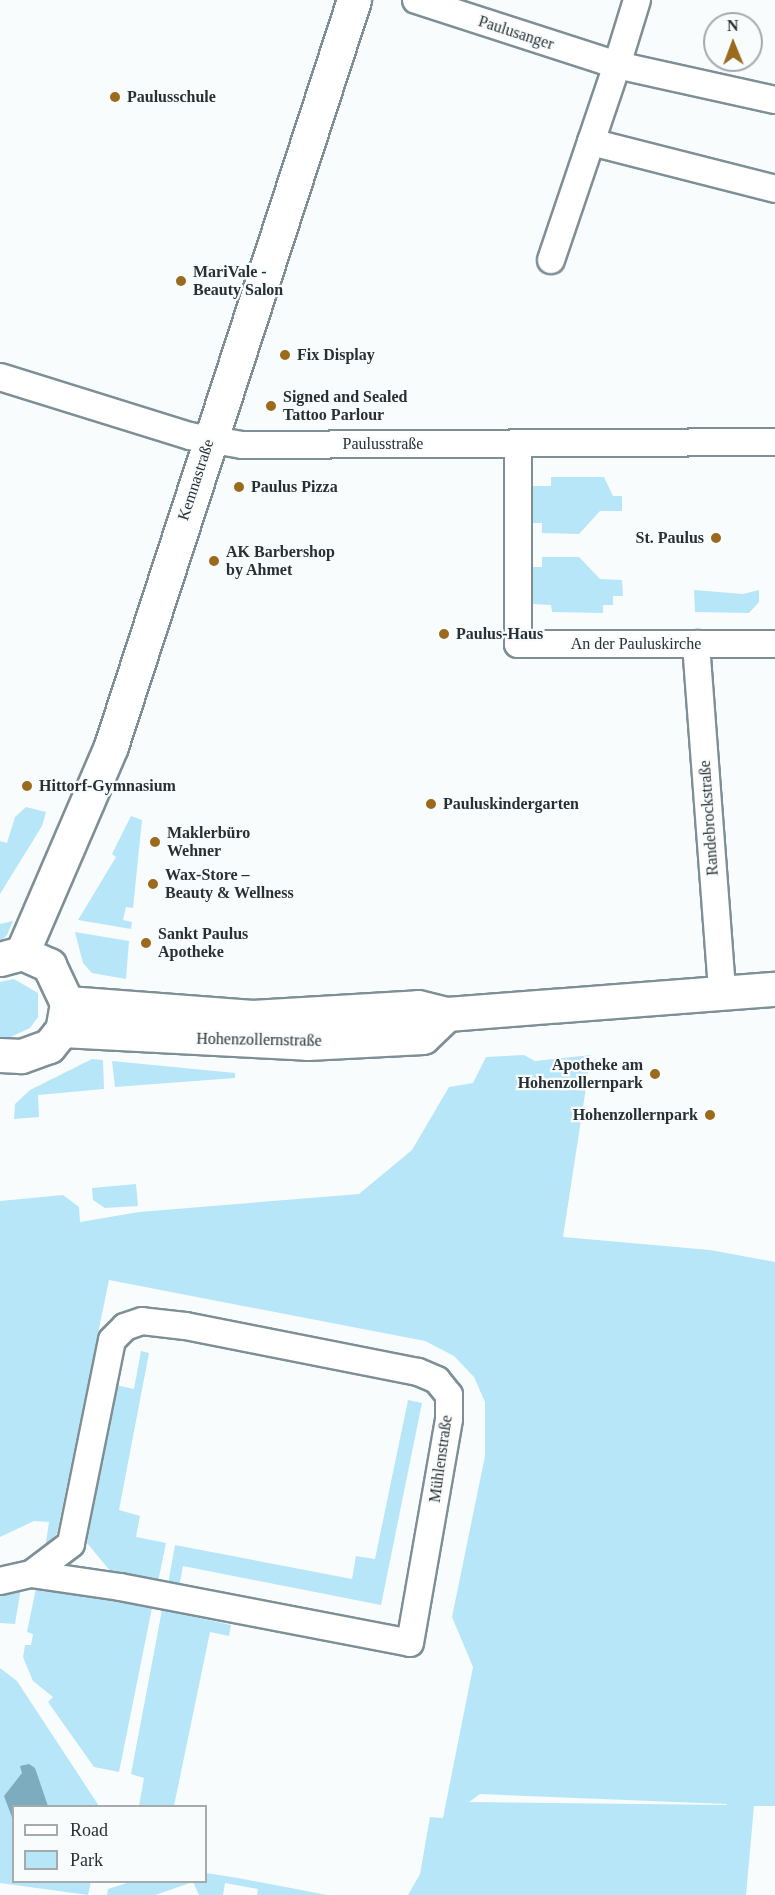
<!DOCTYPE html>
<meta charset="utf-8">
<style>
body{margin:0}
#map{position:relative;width:775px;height:1895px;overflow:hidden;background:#f8fcfd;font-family:"Times New Roman",serif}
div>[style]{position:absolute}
.green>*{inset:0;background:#b7e6f8}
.water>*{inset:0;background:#7dacbe}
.roads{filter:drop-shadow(2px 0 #7e8f96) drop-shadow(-2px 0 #7e8f96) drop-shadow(0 2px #7e8f96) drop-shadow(0 -2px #7e8f96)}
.minor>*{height:26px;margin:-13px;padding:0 13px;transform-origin:13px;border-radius:13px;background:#fff}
.secondary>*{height:33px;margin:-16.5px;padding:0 16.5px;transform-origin:16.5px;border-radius:16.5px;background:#fff}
.dots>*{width:16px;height:16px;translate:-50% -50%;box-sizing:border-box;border:3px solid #f8fcfd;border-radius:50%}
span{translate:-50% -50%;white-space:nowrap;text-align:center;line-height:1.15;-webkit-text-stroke:4.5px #f8fcfd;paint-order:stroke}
.street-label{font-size:16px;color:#293033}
.poi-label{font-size:16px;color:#293033;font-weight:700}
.left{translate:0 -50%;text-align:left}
.right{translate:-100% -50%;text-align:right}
.legend{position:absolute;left:12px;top:1805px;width:195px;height:78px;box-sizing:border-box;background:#f8fcfd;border:2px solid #a5aaac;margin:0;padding:8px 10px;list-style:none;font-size:18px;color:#293033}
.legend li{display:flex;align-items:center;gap:12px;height:30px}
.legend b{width:30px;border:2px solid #a5aaac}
.north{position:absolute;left:703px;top:12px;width:60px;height:60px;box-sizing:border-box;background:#f8fcfd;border:2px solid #a5aaac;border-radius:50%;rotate:359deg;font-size:16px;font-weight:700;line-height:24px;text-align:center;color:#293033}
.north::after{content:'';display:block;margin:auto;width:21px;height:27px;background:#9b6a1d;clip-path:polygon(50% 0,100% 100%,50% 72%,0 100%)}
</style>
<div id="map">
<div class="green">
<i style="clip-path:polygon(551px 477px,604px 477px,613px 496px,622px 496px,622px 511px,600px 511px,579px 534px,542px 533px,542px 523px,531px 523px,531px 486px,551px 486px)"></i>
<i style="clip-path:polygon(542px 557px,579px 557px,600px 579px,622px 580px,623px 596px,613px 596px,613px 605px,603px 605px,603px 613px,552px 612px,551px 605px,532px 604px,532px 567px,542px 567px)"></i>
<i style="clip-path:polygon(694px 590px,743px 594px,759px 590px,759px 602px,749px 613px,695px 612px)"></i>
<i style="clip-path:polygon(26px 807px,46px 812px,42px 826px,0 894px,0 841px,7px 843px,15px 817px)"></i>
<i style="clip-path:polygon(131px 816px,142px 820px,133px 908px,126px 907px,123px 920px,132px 922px,131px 929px,78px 920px,116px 857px,112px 854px)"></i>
<i style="clip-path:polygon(13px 921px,7px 935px,0 942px,0 924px)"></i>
<i style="clip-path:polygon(75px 932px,129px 941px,126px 979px,92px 973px,83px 963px)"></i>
<i style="clip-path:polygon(14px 979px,38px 993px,38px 1017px,30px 1028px,0 1042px,0 982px)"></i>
<i style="clip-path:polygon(evenodd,524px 1055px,535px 1061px,591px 1055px,563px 1237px,710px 1250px,775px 1262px,775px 1806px,754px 1806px,746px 1895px,408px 1895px,420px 1874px,430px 1817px,443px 1818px,473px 1667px,452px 1617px,485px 1456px,485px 1402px,474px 1377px,454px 1356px,425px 1341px,109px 1280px,57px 1533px,45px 1549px,49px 1522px,34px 1521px,0 1537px,0 1201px,63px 1195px,79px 1207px,80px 1222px,139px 1212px,359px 1194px,412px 1150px,449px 1087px,473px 1083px,486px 1057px,524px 1055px,480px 1794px,726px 1804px,727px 1805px,469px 1802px,480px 1794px)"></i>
<i style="clip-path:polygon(92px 1059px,103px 1060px,104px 1089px,38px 1095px,39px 1117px,14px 1119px,15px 1104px,30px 1090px)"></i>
<i style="clip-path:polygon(112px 1061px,235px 1073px,235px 1078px,115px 1087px)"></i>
<i style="clip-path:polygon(136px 1184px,138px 1206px,105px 1208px,93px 1200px,92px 1188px)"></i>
<i style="clip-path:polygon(141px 1351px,149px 1353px,119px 1510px,140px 1516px,136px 1537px,166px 1543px,158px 1582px,111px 1572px,87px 1543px,116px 1385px,134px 1389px)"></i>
<i style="clip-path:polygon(408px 1400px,422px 1403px,381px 1605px,183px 1566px,179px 1587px,168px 1584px,175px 1545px,352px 1579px,356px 1556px,375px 1559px)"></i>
<i style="clip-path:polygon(21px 1588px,15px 1624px,0 1623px,0 1596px)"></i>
<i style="clip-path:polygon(36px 1588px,152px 1608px,119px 1772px,94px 1767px,48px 1702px,53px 1697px,33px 1681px,23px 1657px,25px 1645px,31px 1645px,33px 1634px,27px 1632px)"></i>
<i style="clip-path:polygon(162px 1610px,231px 1625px,229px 1636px,210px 1632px,174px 1806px,139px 1806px,144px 1778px,131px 1774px)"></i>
<i style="clip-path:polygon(0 1668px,17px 1681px,99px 1806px,14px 1806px,14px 1882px,91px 1882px,88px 1895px,0 1883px)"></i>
<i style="clip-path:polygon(206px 1873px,238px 1878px,327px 1895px,257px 1895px,258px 1889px,225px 1883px,223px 1895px,199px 1895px,193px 1882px,155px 1895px,107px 1895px,108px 1889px,130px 1882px,206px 1882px)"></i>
</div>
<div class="water">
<i style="clip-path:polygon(29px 1764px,35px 1768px,48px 1806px,14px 1806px,13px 1820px,4px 1796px,22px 1773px,20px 1766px)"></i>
</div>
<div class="roads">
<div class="minor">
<i style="left:416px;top:0;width:211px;rotate:17.9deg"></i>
<i style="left:617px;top:65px;width:68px;rotate:-72.9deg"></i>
<i style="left:775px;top:100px;width:162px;rotate:-167.5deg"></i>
<i style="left:617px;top:65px;width:81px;rotate:108.7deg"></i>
<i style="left:591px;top:142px;width:190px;rotate:14.3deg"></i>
<i style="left:551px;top:260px;width:125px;rotate:-71.3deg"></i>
<i style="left:0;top:377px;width:199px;rotate:17.3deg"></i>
<i style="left:190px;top:436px;width:53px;rotate:9.8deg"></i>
<i style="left:242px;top:445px;width:533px;rotate:-0.32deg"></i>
<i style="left:518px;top:443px;width:201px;rotate:90deg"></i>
<i style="left:518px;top:644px;width:257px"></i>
<i style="left:696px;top:644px;width:350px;rotate:85.7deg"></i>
<i style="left:0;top:1581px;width:32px;rotate:-13deg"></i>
<i style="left:31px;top:1574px;width:90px;rotate:8.3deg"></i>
<i style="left:120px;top:1587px;width:295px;rotate:10.9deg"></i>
<i style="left:410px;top:1643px;width:227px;rotate:-80.1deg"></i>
<i style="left:449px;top:1419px;width:24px;rotate:-90deg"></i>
<i style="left:449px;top:1395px;width:19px;rotate:-129deg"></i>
<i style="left:437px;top:1380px;width:21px;rotate:-157deg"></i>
<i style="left:418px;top:1372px;width:237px;rotate:-168.8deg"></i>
<i style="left:185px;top:1326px;width:43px;rotate:-173.4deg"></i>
<i style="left:142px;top:1321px;width:18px;rotate:161deg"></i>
<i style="left:125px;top:1327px;width:18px;rotate:135deg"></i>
<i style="left:112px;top:1340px;width:208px;rotate:101.4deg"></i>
<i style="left:71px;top:1544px;width:50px;rotate:143.1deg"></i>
</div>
<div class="secondary">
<i style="left:22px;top:953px;width:225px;rotate:-66.7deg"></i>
<i style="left:111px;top:746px;width:785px;rotate:-71.96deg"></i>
<i style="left:0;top:959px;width:23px;rotate:-15deg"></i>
<i style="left:22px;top:953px;width:30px;rotate:24deg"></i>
<i style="left:49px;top:965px;width:42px;rotate:64.7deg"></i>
<i style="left:67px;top:1003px;width:27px;rotate:100deg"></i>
<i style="left:62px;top:1030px;width:21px;rotate:129deg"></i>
<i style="left:49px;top:1046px;width:30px;rotate:160deg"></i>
<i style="left:21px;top:1056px;width:21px;rotate:-177deg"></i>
<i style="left:67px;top:1003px;width:186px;rotate:4.3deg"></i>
<i style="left:252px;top:1017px;width:166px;rotate:-3.4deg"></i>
<i style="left:418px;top:1007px;width:30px;rotate:14deg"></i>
<i style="left:447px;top:1014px;width:329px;rotate:-4.4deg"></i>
<i style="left:62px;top:1030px;width:245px;rotate:3deg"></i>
<i style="left:307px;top:1043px;width:116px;rotate:-3deg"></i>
<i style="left:423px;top:1037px;width:33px;rotate:-44deg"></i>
</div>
</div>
<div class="dots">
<i style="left:115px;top:97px;background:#9b6a1d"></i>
<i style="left:181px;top:281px;background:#9b6a1d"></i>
<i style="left:285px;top:355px;background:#9b6a1d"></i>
<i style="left:271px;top:406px;background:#9b6a1d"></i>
<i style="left:239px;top:487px;background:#9b6a1d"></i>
<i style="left:716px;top:538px;background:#9b6a1d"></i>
<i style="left:214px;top:561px;background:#9b6a1d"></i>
<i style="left:444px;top:634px;background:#9b6a1d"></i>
<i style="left:27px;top:786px;background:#9b6a1d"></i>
<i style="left:431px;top:804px;background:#9b6a1d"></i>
<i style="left:155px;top:842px;background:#9b6a1d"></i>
<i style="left:153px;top:884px;background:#9b6a1d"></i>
<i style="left:146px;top:943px;background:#9b6a1d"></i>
<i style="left:655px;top:1074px;background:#9b6a1d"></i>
<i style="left:710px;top:1115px;background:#9b6a1d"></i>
</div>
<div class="street-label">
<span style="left:516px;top:33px;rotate:18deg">Paulusanger</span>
<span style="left:383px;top:444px">Paulusstraße</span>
<span style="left:196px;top:480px;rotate:-72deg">Kemnastraße</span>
<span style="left:636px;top:644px">An der Pauluskirche</span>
<span style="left:709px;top:818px;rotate:-94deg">Randebrockstraße</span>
<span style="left:259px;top:1040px;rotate:1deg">Hohenzollernstraße</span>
<span style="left:441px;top:1459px;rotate:-82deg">Mühlenstraße</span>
</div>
<div class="poi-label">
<span class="left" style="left:127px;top:97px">Paulusschule</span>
<span class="left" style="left:193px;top:281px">MariVale -<br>Beauty Salon</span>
<span class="left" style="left:297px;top:355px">Fix Display</span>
<span class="left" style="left:283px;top:406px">Signed and Sealed<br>Tattoo Parlour</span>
<span class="left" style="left:251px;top:487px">Paulus Pizza</span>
<span class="right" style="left:704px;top:538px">St. Paulus</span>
<span class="left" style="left:226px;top:561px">AK Barbershop<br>by Ahmet</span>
<span class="left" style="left:456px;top:634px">Paulus-Haus</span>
<span class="left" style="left:39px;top:786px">Hittorf-Gymnasium</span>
<span class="left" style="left:443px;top:804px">Pauluskindergarten</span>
<span class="left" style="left:167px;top:842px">Maklerbüro<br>Wehner</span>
<span class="left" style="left:165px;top:884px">Wax-Store –<br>Beauty &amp; Wellness</span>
<span class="left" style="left:158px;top:943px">Sankt Paulus<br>Apotheke</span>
<span class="right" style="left:643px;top:1074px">Apotheke am<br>Hohenzollernpark</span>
<span class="right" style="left:698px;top:1115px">Hohenzollernpark</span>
</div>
<ul class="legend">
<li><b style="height:8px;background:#fff"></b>Road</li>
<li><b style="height:16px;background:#b7e6f8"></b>Park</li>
</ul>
<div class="north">N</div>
</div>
